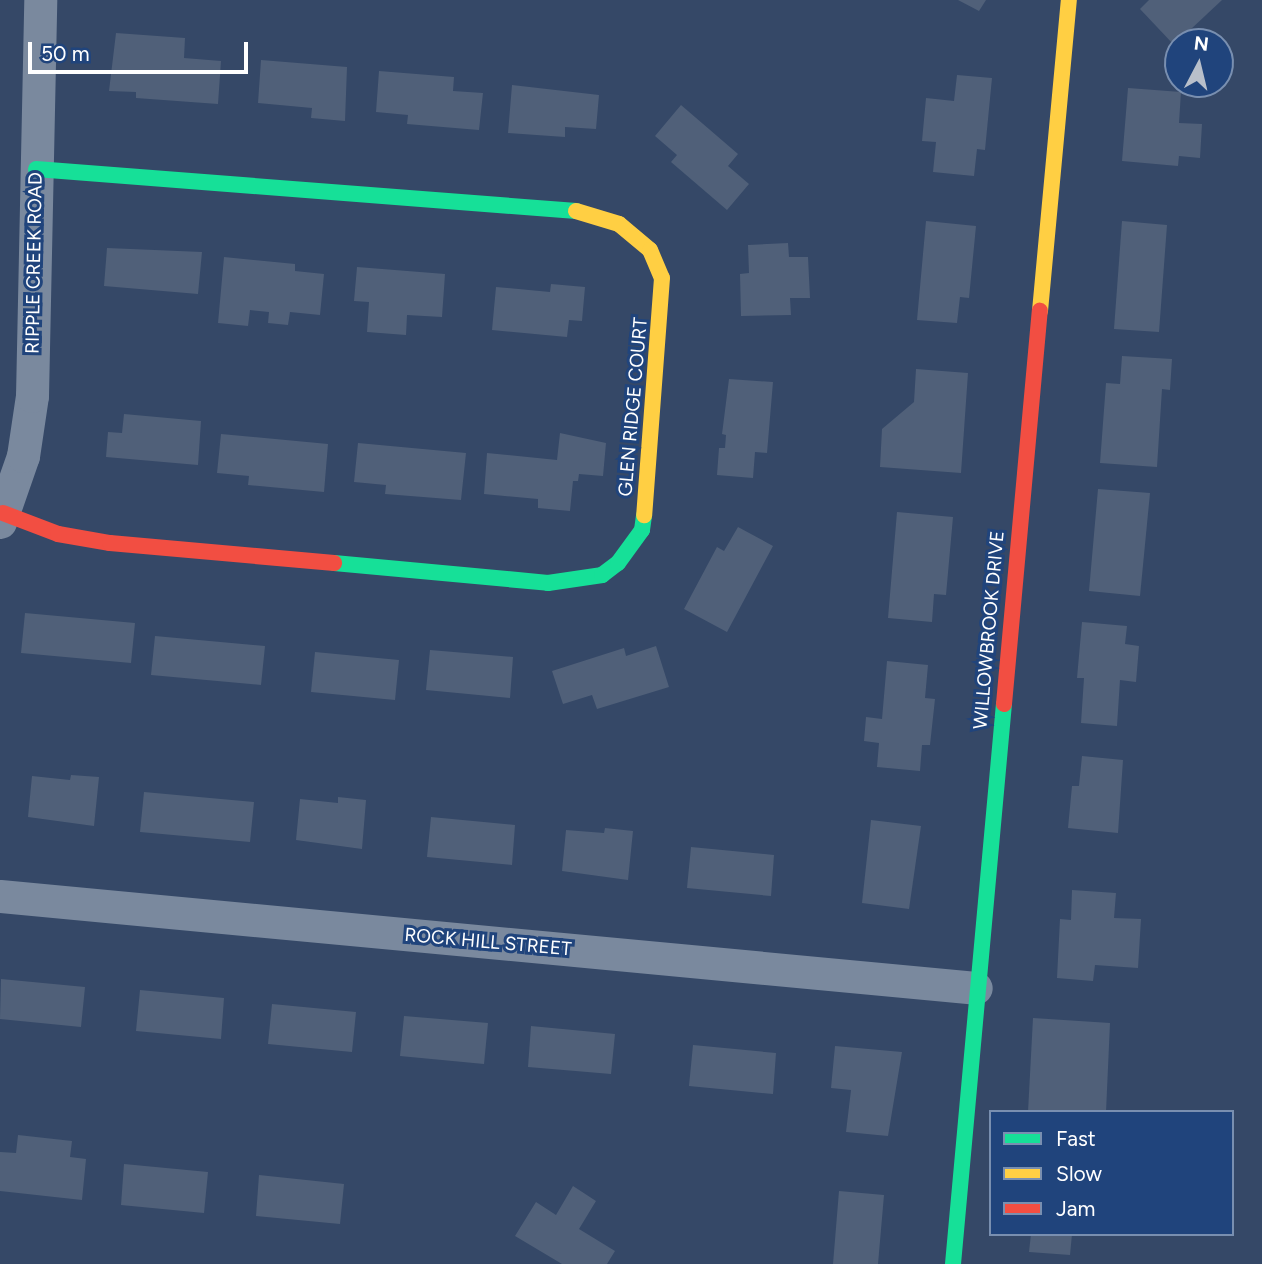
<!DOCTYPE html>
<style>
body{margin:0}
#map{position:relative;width:1262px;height:1264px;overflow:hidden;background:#354867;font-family:Figtree,sans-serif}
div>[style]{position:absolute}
.building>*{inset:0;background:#506079}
.street>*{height:33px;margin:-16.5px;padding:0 16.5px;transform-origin:16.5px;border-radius:16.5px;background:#7a899e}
.fast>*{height:16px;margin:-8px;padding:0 8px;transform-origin:8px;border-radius:8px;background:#16e098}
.slow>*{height:16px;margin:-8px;padding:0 8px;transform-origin:8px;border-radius:8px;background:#ffcf43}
.jam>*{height:16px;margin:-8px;padding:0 8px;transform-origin:8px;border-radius:8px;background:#f24e42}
span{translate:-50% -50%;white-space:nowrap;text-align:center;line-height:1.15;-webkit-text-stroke:6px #20447c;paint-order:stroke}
.street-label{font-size:19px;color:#fff}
.legend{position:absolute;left:989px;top:1110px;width:245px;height:126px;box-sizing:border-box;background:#20447c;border:2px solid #798fb0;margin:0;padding:9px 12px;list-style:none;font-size:21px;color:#fff}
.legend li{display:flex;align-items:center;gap:14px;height:35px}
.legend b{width:35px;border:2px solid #798fb0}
.north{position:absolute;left:1164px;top:28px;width:70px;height:70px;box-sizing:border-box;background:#20447c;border:2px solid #798fb0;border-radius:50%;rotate:7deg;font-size:19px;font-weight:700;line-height:28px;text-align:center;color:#fff}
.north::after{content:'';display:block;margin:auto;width:24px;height:32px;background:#b8bfca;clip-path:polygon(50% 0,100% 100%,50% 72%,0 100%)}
.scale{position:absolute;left:28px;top:42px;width:220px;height:32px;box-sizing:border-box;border:4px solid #fff;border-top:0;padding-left:9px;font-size:21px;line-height:24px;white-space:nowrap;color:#fff;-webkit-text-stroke:5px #20447c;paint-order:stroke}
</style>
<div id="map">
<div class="building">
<i style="clip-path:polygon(958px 0,986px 0,979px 11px)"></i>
<i style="clip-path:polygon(1149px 0,1222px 0,1174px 45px,1140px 9px)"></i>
<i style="clip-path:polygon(116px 33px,185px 38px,184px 58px,221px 61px,218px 104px,136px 98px,136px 92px,109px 91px)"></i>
<i style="clip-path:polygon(261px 60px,347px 67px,345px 121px,311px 118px,312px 108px,258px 103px)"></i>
<i style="clip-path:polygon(379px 71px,454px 77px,453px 91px,483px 93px,479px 130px,407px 124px,408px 115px,376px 112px)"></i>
<i style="clip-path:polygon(957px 75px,992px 78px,985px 150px,977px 149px,974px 176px,933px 172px,936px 142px,922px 141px,926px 98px,954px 101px)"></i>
<i style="clip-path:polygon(512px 85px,599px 95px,596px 129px,565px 127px,565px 137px,508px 133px)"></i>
<i style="clip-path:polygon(1128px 88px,1181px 92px,1179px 123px,1202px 124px,1200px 158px,1179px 156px,1178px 166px,1122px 161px)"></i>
<i style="clip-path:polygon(681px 105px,738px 154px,728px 166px,749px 184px,727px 210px,671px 162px,677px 155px,655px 136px)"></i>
<i style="clip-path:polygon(926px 221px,976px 226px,969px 298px,960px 297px,957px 323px,917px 320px)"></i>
<i style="clip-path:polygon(1122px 221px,1167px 225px,1159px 332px,1114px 329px)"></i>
<i style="clip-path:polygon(788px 243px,789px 257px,808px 257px,810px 298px,790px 298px,791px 315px,741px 316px,740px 274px,749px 273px,748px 245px)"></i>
<i style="clip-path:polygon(107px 248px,202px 252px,198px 294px,104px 286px)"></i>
<i style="clip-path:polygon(224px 257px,295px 264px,295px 271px,324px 274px,320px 315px,290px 312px,288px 325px,268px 323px,269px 312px,250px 310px,248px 326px,218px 323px)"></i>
<i style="clip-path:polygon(357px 267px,445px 274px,442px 317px,407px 315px,406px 335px,367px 332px,369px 302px,354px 301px)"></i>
<i style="clip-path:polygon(551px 284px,585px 287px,582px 321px,569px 320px,567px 337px,492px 330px,496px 287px,550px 292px)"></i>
<i style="clip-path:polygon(1122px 356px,1172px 359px,1170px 390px,1162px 389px,1157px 467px,1100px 463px,1106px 383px,1120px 384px)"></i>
<i style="clip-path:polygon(916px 369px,968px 373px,961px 473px,880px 467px,882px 429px,914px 402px)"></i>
<i style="clip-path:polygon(729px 379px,773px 382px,767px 453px,755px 452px,753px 478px,717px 475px,719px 448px,725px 448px,726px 435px,722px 434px)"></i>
<i style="clip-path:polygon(124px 414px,201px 421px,198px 465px,106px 457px,108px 432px,122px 433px)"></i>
<i style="clip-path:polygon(560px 433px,606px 443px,603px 476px,579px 474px,578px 481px,573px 481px,570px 511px,538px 508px,538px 499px,484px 494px,487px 453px,557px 460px)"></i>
<i style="clip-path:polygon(221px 434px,328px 444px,324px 492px,248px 485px,249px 476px,217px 473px)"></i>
<i style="clip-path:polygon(358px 443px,466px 453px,461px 500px,385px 494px,386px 485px,354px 482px)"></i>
<i style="clip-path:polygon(1098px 489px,1150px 493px,1140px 596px,1089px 591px)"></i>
<i style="clip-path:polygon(897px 512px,953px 517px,946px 595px,934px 594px,932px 622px,888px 618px)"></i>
<i style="clip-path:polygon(738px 527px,773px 546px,727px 632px,684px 609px,717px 547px,724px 551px)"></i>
<i style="clip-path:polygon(25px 613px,135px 623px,131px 663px,21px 653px)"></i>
<i style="clip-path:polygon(1082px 622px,1127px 626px,1125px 644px,1139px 646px,1136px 682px,1120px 680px,1117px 726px,1081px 723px,1084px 678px,1077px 678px)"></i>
<i style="clip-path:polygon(155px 636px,265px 646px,261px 685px,151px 675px)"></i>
<i style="clip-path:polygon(656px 646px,669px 687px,597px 709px,592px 695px,563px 704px,552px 671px,624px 648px,626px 656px)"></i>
<i style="clip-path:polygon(430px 650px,513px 657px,510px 698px,426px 690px)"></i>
<i style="clip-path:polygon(315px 652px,399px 660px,395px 700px,311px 692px)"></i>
<i style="clip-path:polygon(887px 661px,928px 665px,925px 698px,935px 699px,930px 745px,922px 745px,920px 771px,877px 767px,879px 743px,864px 741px,866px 717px,882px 719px)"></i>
<i style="clip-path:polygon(1082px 756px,1123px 760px,1118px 833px,1068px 828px,1072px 786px,1079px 786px)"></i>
<i style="clip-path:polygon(71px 775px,99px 777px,94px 826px,28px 817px,32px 776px,70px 780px)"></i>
<i style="clip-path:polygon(144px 792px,254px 802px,250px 842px,140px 832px)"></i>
<i style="clip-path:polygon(338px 797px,366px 800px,362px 849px,296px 840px,300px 799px,338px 803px)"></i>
<i style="clip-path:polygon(431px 817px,515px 825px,512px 865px,427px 857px)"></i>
<i style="clip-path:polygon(871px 820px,921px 826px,909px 909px,862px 903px)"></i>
<i style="clip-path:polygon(605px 828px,633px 831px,628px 880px,562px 871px,566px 830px,604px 833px)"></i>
<i style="clip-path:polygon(691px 847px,774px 855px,771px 896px,687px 888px)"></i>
<i style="clip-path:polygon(1072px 890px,1116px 893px,1114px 918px,1141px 919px,1138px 968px,1095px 965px,1093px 981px,1057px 978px,1060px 919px,1071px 920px)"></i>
<i style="clip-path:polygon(1px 979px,85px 987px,81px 1027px,0 1019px)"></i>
<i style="clip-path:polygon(140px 990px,224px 998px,221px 1039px,136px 1031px)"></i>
<i style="clip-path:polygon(272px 1004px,356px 1012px,352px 1052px,268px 1044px)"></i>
<i style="clip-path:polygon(404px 1016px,488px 1023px,484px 1064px,400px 1056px)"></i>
<i style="clip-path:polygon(1033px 1018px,1110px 1023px,1106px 1112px,1028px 1112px)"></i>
<i style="clip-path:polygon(531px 1026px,615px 1034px,611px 1074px,528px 1067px)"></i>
<i style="clip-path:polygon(693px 1045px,776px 1053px,773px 1094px,689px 1086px)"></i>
<i style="clip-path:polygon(835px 1046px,902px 1052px,888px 1136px,846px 1132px,851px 1090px,831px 1088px)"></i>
<i style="clip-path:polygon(18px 1135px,72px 1141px,70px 1157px,86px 1159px,82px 1200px,0 1191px,0 1152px,16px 1153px)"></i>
<i style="clip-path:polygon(124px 1164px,208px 1172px,204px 1213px,121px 1205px)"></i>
<i style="clip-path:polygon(259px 1175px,344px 1184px,340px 1224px,256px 1216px)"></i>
<i style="clip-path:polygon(573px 1186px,596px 1201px,579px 1229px,615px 1251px,607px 1264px,562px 1264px,515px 1236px,536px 1202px,556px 1215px)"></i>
<i style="clip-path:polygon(839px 1191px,884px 1195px,878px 1264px,833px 1264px)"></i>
<i style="clip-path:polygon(1031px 1234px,1072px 1234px,1070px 1255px,1029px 1252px)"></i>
</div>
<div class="street">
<i style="left:0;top:522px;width:70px;rotate:-70.8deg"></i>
<i style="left:23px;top:456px;width:61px;rotate:-81.5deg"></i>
<i style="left:32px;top:396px;width:396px;rotate:-88.8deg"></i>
<i style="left:0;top:896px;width:980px;rotate:5.38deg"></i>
</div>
<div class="fast">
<i style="left:36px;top:169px;width:542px;rotate:4.45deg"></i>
<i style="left:334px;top:563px;width:215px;rotate:5.3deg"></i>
<i style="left:548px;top:583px;width:55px;rotate:-8.4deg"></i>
<i style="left:602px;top:575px;width:20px;rotate:-37deg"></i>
<i style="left:618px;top:563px;width:41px;rotate:-54deg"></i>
<i style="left:642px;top:530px;width:15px;rotate:-82deg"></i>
<i style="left:953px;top:1264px;width:562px;rotate:-84.8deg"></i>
</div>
<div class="slow">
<i style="left:576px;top:211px;width:45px;rotate:16.8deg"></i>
<i style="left:619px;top:224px;width:40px;rotate:40deg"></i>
<i style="left:650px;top:250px;width:30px;rotate:67deg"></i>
<i style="left:662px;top:278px;width:238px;rotate:94.3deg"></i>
<i style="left:1040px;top:311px;width:312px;rotate:-84.7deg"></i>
</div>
<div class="jam">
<i style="left:3px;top:513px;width:59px;rotate:20.9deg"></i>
<i style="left:58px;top:534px;width:53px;rotate:9.8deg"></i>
<i style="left:110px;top:543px;width:225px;rotate:5.1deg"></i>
<i style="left:1004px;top:704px;width:395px;rotate:-84.8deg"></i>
</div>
<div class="street-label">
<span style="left:34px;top:263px;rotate:-89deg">RIPPLE CREEK ROAD</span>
<span style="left:633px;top:407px;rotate:-85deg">GLEN RIDGE COURT</span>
<span style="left:989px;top:630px;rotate:-85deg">WILLOWBROOK DRIVE</span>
<span style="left:488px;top:942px;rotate:5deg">ROCK HILL STREET</span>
</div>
<ul class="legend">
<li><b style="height:9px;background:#16e098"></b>Fast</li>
<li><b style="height:9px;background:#ffcf43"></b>Slow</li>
<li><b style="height:9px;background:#f24e42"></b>Jam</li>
</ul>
<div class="north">N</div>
<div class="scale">50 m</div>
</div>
